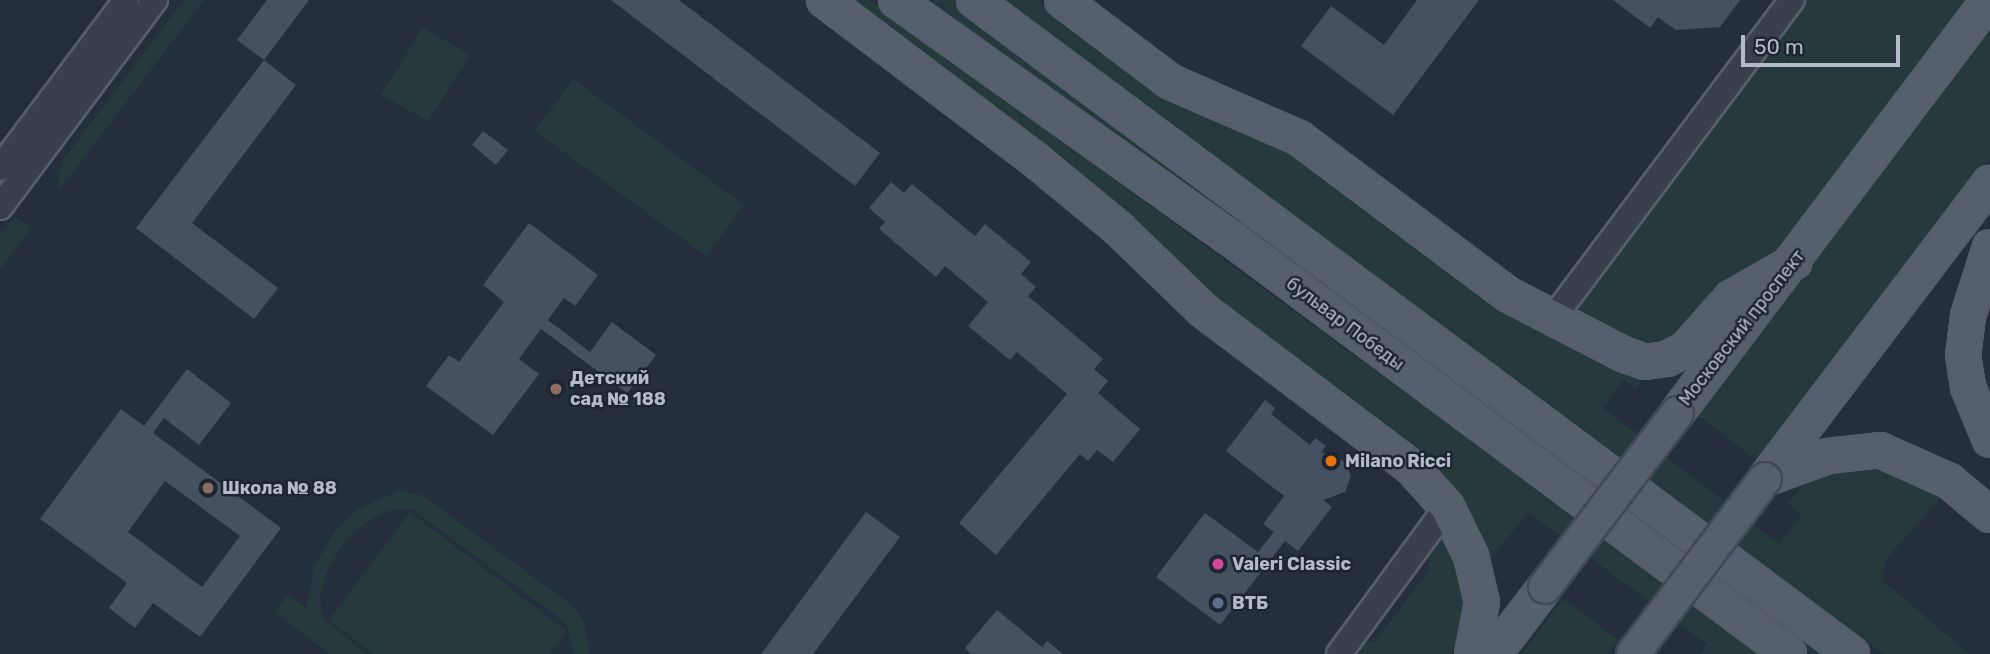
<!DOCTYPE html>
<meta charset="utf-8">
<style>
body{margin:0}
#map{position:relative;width:1990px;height:654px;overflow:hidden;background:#242e3d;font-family:Rubik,sans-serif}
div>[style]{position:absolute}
.green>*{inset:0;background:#263a3e}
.building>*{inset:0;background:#455061}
.roads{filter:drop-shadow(2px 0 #565e6b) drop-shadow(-2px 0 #565e6b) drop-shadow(0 2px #565e6b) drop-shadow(0 -2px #565e6b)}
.minor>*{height:24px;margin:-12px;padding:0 12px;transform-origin:12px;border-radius:12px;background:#38404d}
.major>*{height:32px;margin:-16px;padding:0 16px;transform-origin:16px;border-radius:16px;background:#565f6d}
.bridges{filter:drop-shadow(2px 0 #414956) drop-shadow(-2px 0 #414956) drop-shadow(0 2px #414956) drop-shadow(0 -2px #414956)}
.major-bridge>*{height:32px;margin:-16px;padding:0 16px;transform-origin:16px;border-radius:16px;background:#565f6d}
.dots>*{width:19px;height:19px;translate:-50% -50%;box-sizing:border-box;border:4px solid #1d2532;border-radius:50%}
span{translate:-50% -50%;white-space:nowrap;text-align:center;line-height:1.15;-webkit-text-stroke:5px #1d2532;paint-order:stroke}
.street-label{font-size:18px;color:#b3bbc8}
.poi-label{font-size:18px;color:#b3bbc8;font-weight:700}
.left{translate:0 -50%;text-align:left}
.scale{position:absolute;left:1741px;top:35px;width:159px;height:32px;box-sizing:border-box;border:4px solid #b3bbc8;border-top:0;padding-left:9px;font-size:21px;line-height:24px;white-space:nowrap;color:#b3bbc8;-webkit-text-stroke:5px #1d2532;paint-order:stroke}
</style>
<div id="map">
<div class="green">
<i style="clip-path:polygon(184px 0,204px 0,61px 188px,57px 185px,63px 160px)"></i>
<i style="clip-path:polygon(840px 0,870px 0,1761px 654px,1700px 654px,1707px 644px,1528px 512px,1486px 565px,1482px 538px,1460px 495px,1416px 454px,1225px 312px)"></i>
<i style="clip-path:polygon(929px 0,956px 0,1833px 654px,1811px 654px)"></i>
<i style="clip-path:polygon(999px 0,1037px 0,1164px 94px,1272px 140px,1498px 305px,1644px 377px,1636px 389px,1623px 380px,1603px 408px,1779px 544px,1802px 515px,1788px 504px,1817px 469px,1859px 460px,1899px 466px,1944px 494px,1886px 559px,1882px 580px,1969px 654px,1884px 654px)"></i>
<i style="clip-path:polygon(1792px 0,1989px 0,1794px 262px,1667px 359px,1553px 318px)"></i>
<i style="clip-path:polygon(1990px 16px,1990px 158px,1764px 466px,1693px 411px)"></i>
<i style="clip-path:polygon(423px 27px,470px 55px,428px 121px,381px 95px)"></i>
<i style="clip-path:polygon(573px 79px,744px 205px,706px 256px,535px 131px)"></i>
<i style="clip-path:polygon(14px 216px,31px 228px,0 270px,0 235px)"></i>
<i style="clip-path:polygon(398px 491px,422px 495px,574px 607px,585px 625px,590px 654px,575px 654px,566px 623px,412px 509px,389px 510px,367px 521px,342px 545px,326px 573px,320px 598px,322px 618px,366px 654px,330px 654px,275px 612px,288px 594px,306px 608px,315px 565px,335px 532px,358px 509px)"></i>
<i style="clip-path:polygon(410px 512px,567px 631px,550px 654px,374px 654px,329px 620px)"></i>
<i style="clip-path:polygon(1438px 532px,1450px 535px,1468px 599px,1462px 630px,1450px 654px,1346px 654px,1356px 641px,1375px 642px,1428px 571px,1432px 538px)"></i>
<i style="clip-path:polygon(1563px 598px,1618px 640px,1607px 654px,1521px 654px)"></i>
</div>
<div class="building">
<i style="clip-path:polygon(267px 0,309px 0,264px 60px,237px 40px)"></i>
<i style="clip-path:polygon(611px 0,679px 0,880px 153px,855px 186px)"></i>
<i style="clip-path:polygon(1417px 0,1479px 0,1393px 115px,1301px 46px,1331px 6px,1384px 45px)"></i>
<i style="clip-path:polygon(1613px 0,1740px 0,1720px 27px,1676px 30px,1658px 17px,1650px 28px)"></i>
<i style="clip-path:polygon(264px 60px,296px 85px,192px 223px,278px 288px,254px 319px,136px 228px)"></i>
<i style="clip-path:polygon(483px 131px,508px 150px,496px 165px,472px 145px)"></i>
<i style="clip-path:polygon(891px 182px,904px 193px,912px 184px,975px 236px,985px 224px,1031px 262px,1021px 274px,1036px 287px,1028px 296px,1103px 359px,1094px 369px,1108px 381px,1098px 393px,1140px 429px,1113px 462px,1097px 450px,1088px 461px,1080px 454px,996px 555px,959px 523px,1067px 394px,1017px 352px,1010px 360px,968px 326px,988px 302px,945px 266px,936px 277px,879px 229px,885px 222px,869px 208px)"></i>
<i style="clip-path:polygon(529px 223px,598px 275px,575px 306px,564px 298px,548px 320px,590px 352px,612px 322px,656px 355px,627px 393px,541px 329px,519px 359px,539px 374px,493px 435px,426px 386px,449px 355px,459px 362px,504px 302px,483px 285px)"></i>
<i style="clip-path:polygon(evenodd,187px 369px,231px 403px,199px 445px,164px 418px,153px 433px,281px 528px,200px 637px,153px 603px,135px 628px,109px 608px,127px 583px,40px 519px,121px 409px,144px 426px,187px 369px,165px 481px,240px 536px,202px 587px,128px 532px,165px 481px)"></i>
<i style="clip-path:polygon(1265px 400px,1275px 408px,1271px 414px,1310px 445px,1315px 438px,1326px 446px,1321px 452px,1344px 461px,1351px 476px,1345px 492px,1323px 500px,1332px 507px,1298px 551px,1285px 541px,1220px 625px,1156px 577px,1205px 513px,1258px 552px,1274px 532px,1263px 524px,1284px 496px,1226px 451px)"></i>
<i style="clip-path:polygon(866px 512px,900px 537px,813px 654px,761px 654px)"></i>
<i style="clip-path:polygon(997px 610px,1042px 647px,1047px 641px,1063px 654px,971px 654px,965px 648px)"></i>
</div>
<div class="roads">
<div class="minor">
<i style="left:0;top:168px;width:210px;rotate:-53.1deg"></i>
<i style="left:0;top:207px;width:259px;rotate:-53.2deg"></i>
<i style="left:1553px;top:318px;width:398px;rotate:-53.1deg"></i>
<i style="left:1339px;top:654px;width:182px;rotate:-53.7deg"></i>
</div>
<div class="major">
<i style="left:824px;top:0;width:262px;rotate:37.1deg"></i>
<i style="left:1033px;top:158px;width:112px;rotate:39.5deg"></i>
<i style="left:1119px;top:229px;width:118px;rotate:44deg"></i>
<i style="left:1204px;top:311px;width:261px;rotate:37deg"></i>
<i style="left:1412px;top:468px;width:52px;rotate:48.1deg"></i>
<i style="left:1447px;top:507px;width:55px;rotate:63.9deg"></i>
<i style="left:1471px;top:556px;width:47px;rotate:76.6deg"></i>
<i style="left:1482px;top:602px;width:53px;rotate:100.9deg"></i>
<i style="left:896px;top:0;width:410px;rotate:35.5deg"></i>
<i style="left:1230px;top:238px;width:697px;rotate:36.66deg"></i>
<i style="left:974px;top:0;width:1095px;rotate:36.68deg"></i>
<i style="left:1062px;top:0;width:136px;rotate:37deg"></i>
<i style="left:1171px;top:82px;width:140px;rotate:23.6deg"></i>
<i style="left:1299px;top:138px;width:262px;rotate:36.8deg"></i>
<i style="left:1509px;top:295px;width:128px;rotate:27.4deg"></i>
<i style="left:1623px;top:354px;width:23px;rotate:20deg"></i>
<i style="left:1645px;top:362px;width:22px;rotate:-8deg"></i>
<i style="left:1667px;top:359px;width:21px;rotate:-28deg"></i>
<i style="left:1686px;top:349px;width:68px;rotate:-48.6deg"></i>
<i style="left:1731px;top:298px;width:73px;rotate:-29.7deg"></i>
<i style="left:1990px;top:247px;width:72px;rotate:107.7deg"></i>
<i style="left:1968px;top:316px;width:39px;rotate:97deg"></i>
<i style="left:1963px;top:355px;width:32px;rotate:81deg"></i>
<i style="left:1968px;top:387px;width:57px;rotate:67.5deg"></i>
<i style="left:1677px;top:413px;width:518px;rotate:-52.93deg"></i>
<i style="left:1765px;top:479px;width:372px;rotate:-52.8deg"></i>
<i style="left:1765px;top:479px;width:67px;rotate:-20.1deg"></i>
<i style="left:1828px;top:456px;width:52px;rotate:-6.6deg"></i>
<i style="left:1880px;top:450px;width:76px;rotate:24.2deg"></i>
<i style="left:1949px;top:481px;width:53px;rotate:39.7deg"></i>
<i style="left:1494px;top:654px;width:84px;rotate:-52.7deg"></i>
</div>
</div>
<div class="bridges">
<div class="major-bridge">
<i style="left:1545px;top:587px;width:218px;rotate:-52.8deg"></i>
<i style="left:1633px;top:654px;width:219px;rotate:-53deg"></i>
</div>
</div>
<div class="dots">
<i style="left:556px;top:389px;background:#8d6e63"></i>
<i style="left:1331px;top:461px;background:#e8710a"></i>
<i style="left:208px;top:488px;background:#8d6e63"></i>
<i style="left:1218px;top:564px;background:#d1479c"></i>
<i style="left:1218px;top:603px;background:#5c6f8a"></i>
</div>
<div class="street-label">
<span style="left:1345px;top:324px;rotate:37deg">бульвар Победы</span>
<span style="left:1742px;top:328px;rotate:-52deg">Московский проспект</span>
</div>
<div class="poi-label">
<span class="left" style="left:570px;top:389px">Детский<br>сад № 188</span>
<span class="left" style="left:1345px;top:461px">Milano Ricci</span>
<span class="left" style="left:222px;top:488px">Школа № 88</span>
<span class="left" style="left:1232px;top:564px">Valeri Classic</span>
<span class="left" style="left:1232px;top:603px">ВТБ</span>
</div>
<div class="scale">50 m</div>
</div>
